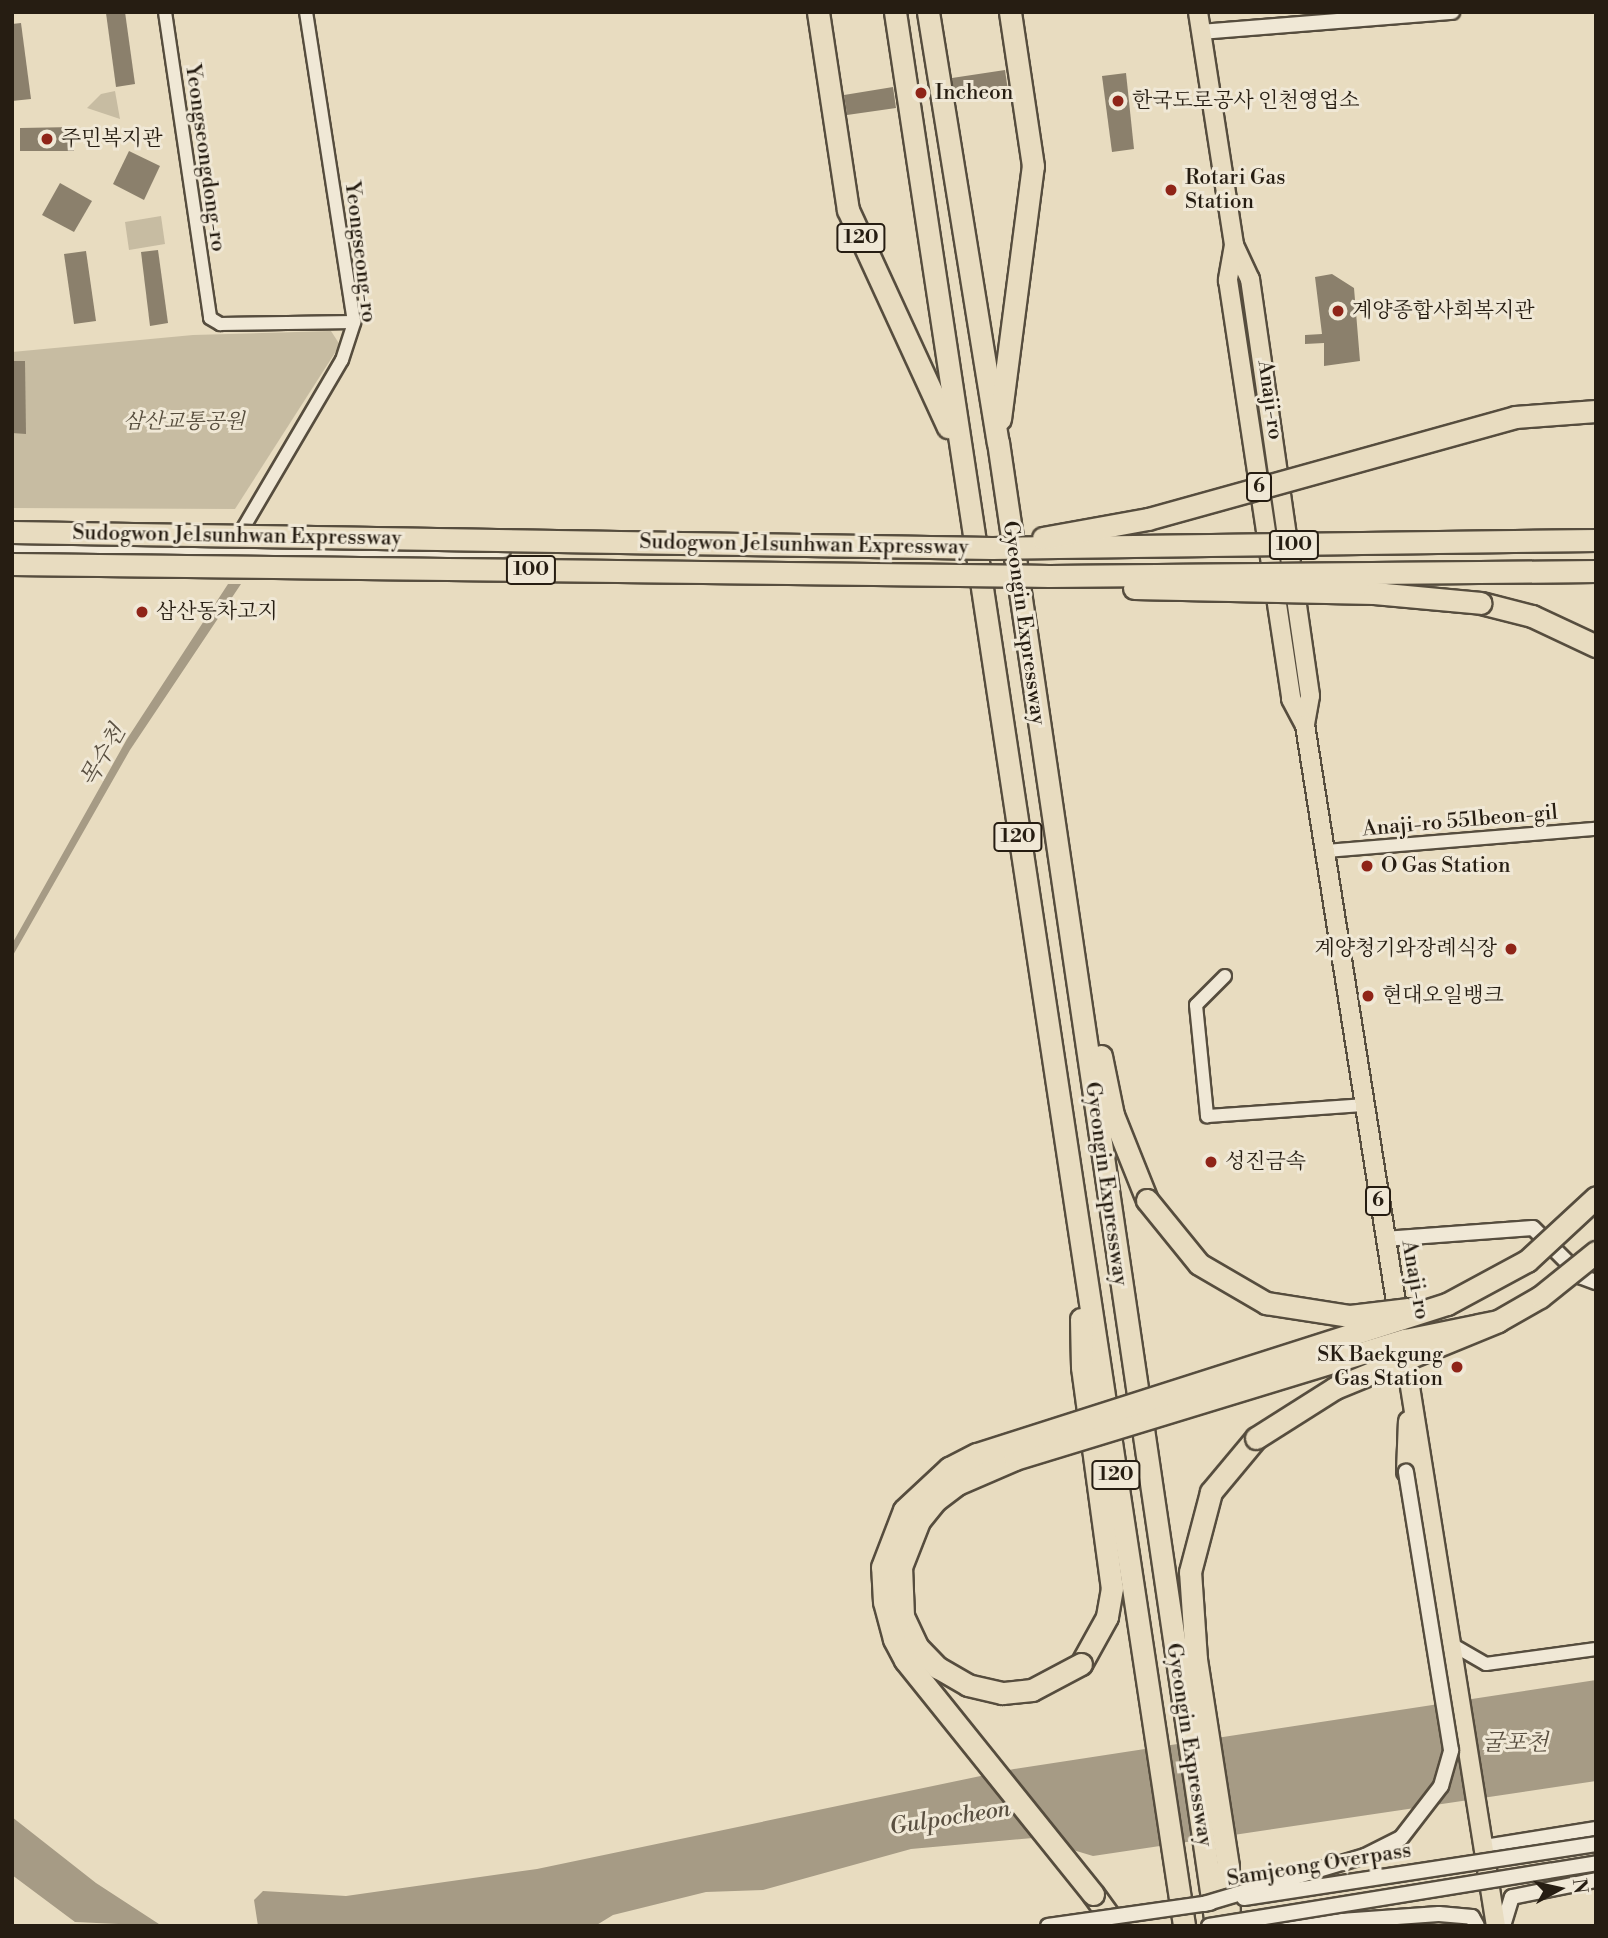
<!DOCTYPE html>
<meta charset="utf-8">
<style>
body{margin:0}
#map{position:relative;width:1608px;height:1938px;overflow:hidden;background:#e8dcc0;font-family:"Libre Bodoni","Noto Serif KR",serif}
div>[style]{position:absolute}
.green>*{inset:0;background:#c7bca2}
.water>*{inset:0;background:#a69b85}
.building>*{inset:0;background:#8b806c}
.roads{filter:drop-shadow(2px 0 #564d3e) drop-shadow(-2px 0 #564d3e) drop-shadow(0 2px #564d3e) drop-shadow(0 -2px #564d3e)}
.minor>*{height:12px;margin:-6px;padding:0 6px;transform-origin:6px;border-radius:6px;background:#f0e8d6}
.tertiary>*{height:14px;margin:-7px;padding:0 7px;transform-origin:7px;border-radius:7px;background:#f0e8d6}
.primary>*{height:18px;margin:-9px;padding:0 9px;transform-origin:9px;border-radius:9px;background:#e8dcc0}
.motorway>*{height:21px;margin:-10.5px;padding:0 10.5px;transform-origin:10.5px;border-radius:10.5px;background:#e8dcc0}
.bridges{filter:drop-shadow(2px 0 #564d3e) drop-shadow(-2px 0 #564d3e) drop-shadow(0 2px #564d3e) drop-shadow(0 -2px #564d3e)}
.tertiary-bridge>*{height:14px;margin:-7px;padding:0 7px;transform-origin:7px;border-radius:7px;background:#f0e8d6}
.motorway-bridge>*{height:21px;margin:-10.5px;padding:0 10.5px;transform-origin:10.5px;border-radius:10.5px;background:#e8dcc0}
.dots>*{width:19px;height:19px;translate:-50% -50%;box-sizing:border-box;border:4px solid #f0e8d6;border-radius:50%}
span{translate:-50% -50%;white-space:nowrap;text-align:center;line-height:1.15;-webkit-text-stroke:6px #f0e8d6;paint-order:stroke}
.shield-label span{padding:2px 5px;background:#f0e8d6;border:2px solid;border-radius:5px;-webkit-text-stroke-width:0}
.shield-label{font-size:19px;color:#261d12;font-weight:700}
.poi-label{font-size:21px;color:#261d12}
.left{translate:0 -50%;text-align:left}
.right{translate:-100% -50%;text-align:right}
.street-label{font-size:21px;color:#261d12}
.park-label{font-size:21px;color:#564d3d;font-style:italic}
.water-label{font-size:23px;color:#594f40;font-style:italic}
.frame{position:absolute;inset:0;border:14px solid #261d12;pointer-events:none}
.north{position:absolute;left:1524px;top:1854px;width:70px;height:70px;-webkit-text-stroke:5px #f0e8d6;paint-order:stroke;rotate:82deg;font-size:19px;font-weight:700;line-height:28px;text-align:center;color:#261d12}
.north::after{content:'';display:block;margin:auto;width:24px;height:32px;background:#261d12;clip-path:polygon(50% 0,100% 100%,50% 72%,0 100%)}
</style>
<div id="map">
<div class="green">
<i style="clip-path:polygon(115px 91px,120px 119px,87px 108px,101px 94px)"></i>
<i style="clip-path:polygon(161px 216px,165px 244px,129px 250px,125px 222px)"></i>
<i style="clip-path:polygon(331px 331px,340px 345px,235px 509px,12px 508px,12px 352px,193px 335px)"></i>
</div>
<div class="water">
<i style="clip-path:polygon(228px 584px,241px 584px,130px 750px,12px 957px,12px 944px,127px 739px)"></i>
<i style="clip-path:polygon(1596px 1680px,1596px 1781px,1093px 1856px,1033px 1838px,911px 1849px,763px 1890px,706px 1892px,613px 1915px,595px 1926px,258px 1926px,254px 1900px,263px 1891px,346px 1896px,537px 1869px,1014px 1769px)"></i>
<i style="clip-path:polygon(12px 1817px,96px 1883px,162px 1926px,75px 1922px,12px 1875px)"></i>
</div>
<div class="building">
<i style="clip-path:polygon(125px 12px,135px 84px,116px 87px,106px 13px)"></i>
<i style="clip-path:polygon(21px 23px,31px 99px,12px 101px,12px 24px)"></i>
<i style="clip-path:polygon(1005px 70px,1008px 91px,955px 99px,952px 78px)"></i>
<i style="clip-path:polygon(1126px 73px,1134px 149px,1112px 152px,1102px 76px)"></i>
<i style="clip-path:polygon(893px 87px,896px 108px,847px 115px,844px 95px)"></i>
<i style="clip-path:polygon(74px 127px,74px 151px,20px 151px,20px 128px)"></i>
<i style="clip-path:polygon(129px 151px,160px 166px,144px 200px,113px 184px)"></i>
<i style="clip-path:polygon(60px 183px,92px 201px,74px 232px,42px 215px)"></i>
<i style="clip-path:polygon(158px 250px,168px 323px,150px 326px,141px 252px)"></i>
<i style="clip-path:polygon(86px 251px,96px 321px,74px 324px,64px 254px)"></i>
<i style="clip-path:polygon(1332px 274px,1354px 288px,1360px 361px,1324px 366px,1324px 343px,1305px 344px,1305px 335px,1322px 334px,1315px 277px)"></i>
<i style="clip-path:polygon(12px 361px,25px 361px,26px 434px,12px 433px)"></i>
</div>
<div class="roads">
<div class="minor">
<i style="left:165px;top:12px;width:309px;rotate:81.6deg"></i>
<i style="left:210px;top:318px;width:12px;rotate:31deg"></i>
<i style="left:220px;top:324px;width:134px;rotate:-0.9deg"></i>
<i style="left:238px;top:537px;width:205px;rotate:-59.6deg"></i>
<i style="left:342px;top:360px;width:40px;rotate:-72deg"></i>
<i style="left:354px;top:322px;width:314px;rotate:-98.8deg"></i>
<i style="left:1326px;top:851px;width:271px;rotate:-4.7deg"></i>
<i style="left:1225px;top:976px;width:41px;rotate:135deg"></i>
<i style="left:1196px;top:1005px;width:112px;rotate:84.3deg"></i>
<i style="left:1207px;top:1116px;width:157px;rotate:-4deg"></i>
<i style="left:1453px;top:1645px;width:38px;rotate:30deg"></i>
<i style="left:1486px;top:1664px;width:111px;rotate:-7.8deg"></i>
</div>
<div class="tertiary">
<i style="left:1201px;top:32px;width:252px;rotate:-4.6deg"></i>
<i style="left:12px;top:547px;width:491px;rotate:0.4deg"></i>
<i style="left:1384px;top:1239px;width:149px;rotate:-4.2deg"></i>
<i style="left:1533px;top:1228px;width:69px;rotate:45deg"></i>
<i style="left:1582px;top:1277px;width:15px;rotate:20deg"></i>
<i style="left:1484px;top:1847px;width:113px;rotate:-9.1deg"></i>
<i style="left:1271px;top:1926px;width:168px;rotate:-4.1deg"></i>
<i style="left:1439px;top:1914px;width:33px;rotate:5deg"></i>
<i style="left:1472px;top:1917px;width:10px;rotate:61deg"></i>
<i style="left:1503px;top:1926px;width:30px;rotate:-73deg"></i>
<i style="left:1512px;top:1897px;width:86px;rotate:-11.4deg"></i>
</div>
<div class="primary">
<i style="left:1198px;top:12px;width:236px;rotate:81.2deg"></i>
<i style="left:1234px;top:245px;width:38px;rotate:65deg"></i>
<i style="left:1250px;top:279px;width:421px;rotate:81.8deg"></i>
<i style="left:1310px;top:696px;width:29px;rotate:100deg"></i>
<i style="left:1234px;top:245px;width:36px;rotate:100deg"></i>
<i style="left:1228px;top:280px;width:424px;rotate:81.4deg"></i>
<i style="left:1291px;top:699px;width:30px;rotate:62deg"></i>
<i style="left:1305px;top:725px;width:603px;rotate:81.04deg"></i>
<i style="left:1404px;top:1349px;width:584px;rotate:80.94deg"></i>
<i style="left:1406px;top:1472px;width:51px;rotate:-87.8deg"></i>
</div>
<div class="motorway">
<i style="left:818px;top:12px;width:200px;rotate:81.4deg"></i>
<i style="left:848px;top:210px;width:239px;rotate:65.3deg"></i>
<i style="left:895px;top:12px;width:1936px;rotate:81.41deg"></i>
<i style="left:928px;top:12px;width:436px;rotate:80.8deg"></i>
<i style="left:998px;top:442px;width:1500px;rotate:81.64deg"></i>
<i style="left:1000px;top:419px;width:255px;rotate:-82.6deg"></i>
<i style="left:1033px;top:166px;width:156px;rotate:-98.5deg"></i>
<i style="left:1481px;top:603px;width:53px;rotate:14.3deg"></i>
<i style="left:1532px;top:616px;width:71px;rotate:25.1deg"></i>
<i style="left:1101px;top:1056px;width:60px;rotate:78.5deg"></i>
<i style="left:1113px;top:1115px;width:92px;rotate:68.2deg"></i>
<i style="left:1081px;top:1319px;width:48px;rotate:88.8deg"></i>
<i style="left:1082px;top:1367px;width:223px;rotate:82.3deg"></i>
<i style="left:1112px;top:1588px;width:29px;rotate:100deg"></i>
<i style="left:1107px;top:1617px;width:54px;rotate:119deg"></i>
<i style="left:1093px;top:1894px;width:39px;rotate:54deg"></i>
<i style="left:1229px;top:1926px;width:60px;rotate:-91deg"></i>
<i style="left:1228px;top:1866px;width:209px;rotate:-98.8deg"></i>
<i style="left:1196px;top:1659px;width:87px;rotate:-93.9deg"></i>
<i style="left:1190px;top:1572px;width:83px;rotate:-75.3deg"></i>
<i style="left:1211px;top:1492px;width:70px;rotate:-50.2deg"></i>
</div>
</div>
<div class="bridges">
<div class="tertiary-bridge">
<i style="left:1244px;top:1898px;width:356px;rotate:-8.7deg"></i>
<i style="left:1204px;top:1904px;width:168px;rotate:-16.6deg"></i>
<i style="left:1365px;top:1856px;width:40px;rotate:-26.6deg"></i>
<i style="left:1401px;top:1838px;width:66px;rotate:-52.4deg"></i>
<i style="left:1441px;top:1786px;width:37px;rotate:-74deg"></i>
<i style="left:1451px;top:1750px;width:282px;rotate:-99.2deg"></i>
<i style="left:1048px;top:1926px;width:164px;rotate:-8.1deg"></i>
<i style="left:1209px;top:1926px;width:392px;rotate:-9.2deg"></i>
</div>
<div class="motorway-bridge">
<i style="left:12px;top:532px;width:980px;rotate:0.94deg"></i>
<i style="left:992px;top:548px;width:604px;rotate:-0.76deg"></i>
<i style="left:1043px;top:538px;width:107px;rotate:-10.3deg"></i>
<i style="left:1148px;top:519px;width:381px;rotate:-15.5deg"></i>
<i style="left:1515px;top:417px;width:81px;rotate:-4.2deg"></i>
<i style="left:12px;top:564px;width:1037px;rotate:0.66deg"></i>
<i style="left:1049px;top:576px;width:547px;rotate:-0.52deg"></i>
<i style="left:1134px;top:588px;width:240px;rotate:1.2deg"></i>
<i style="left:1374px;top:593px;width:107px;rotate:5.3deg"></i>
<i style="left:1147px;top:1200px;width:82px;rotate:50.9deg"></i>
<i style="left:1199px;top:1264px;width:78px;rotate:30.2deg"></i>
<i style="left:1266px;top:1303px;width:85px;rotate:8.8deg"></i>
<i style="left:1350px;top:1316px;width:57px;rotate:-7deg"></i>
<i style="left:1256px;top:1438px;width:93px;rotate:-32.3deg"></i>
<i style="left:1335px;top:1388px;width:176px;rotate:-22.3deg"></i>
<i style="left:1498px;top:1321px;width:48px;rotate:-29.7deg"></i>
<i style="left:1540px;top:1297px;width:72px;rotate:-38.8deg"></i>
<i style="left:1081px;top:1664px;width:55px;rotate:152deg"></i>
<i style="left:1032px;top:1690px;width:30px;rotate:174deg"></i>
<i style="left:1002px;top:1693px;width:35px;rotate:-167deg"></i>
<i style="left:968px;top:1685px;width:34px;rotate:-150deg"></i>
<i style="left:938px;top:1668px;width:30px;rotate:-134deg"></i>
<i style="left:917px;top:1646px;width:33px;rotate:-115deg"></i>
<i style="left:903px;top:1616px;width:49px;rotate:-92.3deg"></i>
<i style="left:901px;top:1567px;width:49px;rotate:-68.6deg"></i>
<i style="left:919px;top:1521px;width:27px;rotate:-51deg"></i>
<i style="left:936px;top:1500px;width:26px;rotate:-37deg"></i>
<i style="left:957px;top:1484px;width:63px;rotate:-23.3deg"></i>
<i style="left:1015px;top:1459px;width:408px;rotate:-17deg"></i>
<i style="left:1405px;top:1340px;width:95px;rotate:-11.5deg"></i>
<i style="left:1093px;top:1894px;width:300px;rotate:-128.8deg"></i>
<i style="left:905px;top:1660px;width:24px;rotate:-118deg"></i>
<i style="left:894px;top:1639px;width:38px;rotate:-105deg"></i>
<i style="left:884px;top:1602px;width:35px;rotate:-93deg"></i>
<i style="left:882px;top:1567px;width:61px;rotate:-68.9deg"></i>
<i style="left:904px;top:1510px;width:62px;rotate:-43deg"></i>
<i style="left:949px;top:1468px;width:31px;rotate:-27deg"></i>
<i style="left:977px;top:1454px;width:493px;rotate:-17.7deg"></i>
<i style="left:1447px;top:1304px;width:91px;rotate:-28.3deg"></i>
<i style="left:1527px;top:1261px;width:94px;rotate:-42.8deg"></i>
</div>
</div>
<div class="dots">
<i style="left:921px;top:93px;background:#8f2418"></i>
<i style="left:1118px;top:101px;background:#8f2418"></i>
<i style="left:47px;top:139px;background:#8f2418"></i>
<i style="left:1171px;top:190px;background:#8f2418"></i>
<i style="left:1338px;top:311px;background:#8f2418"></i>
<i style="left:142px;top:612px;background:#8f2418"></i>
<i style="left:1367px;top:866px;background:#8f2418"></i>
<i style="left:1511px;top:949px;background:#8f2418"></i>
<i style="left:1368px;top:996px;background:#8f2418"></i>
<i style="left:1211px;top:1162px;background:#8f2418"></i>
<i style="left:1457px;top:1367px;background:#8f2418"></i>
</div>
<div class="shield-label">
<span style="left:861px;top:238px">120</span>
<span style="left:1259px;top:487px">6</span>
<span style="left:1294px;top:545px">100</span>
<span style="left:531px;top:570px">100</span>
<span style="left:1018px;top:837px">120</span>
<span style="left:1378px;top:1201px">6</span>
<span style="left:1116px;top:1475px">120</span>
</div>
<div class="poi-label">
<span class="left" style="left:935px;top:93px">Incheon</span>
<span class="left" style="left:1132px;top:101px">한국도로공사 인천영업소</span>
<span class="left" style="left:61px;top:139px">주민복지관</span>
<span class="left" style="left:1185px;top:190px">Rotari Gas<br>Station</span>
<span class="left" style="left:1352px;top:311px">계양종합사회복지관</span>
<span class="left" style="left:156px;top:612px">삼산동차고지</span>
<span class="left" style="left:1381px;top:866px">O Gas Station</span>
<span class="right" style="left:1497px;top:949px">계양청기와장례식장</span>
<span class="left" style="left:1382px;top:996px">현대오일뱅크</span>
<span class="left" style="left:1225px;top:1162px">성진금속</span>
<span class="right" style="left:1443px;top:1367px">SK Baekgung<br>Gas Station</span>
</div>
<div class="street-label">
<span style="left:205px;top:158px;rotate:82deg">Yeongseongdong-ro</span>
<span style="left:360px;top:252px;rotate:83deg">Yeongseong-ro</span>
<span style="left:1270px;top:400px;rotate:82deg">Anaji-ro</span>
<span style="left:237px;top:536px;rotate:1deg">Sudogwon Je1sunhwan Expressway</span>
<span style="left:804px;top:545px;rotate:1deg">Sudogwon Je1sunhwan Expressway</span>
<span style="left:1024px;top:623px;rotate:82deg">Gyeongin Expressway</span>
<span style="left:1460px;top:821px;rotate:-5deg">Anaji-ro 551beon-gil</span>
<span style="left:1106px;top:1184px;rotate:82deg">Gyeongin Expressway</span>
<span style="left:1415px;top:1280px;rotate:80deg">Anaji-ro</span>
<span style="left:1189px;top:1745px;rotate:81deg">Gyeongin Expressway</span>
<span style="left:1319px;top:1865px;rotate:-9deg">Samjeong Overpass</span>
</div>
<div class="park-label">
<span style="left:184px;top:422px">삼산교통공원</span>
</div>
<div class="water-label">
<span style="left:103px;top:756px;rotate:-60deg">목수천</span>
<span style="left:1515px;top:1743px">굴포천</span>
<span style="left:950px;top:1818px;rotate:-9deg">Gulpocheon</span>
</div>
<div class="frame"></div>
<div class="north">N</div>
</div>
